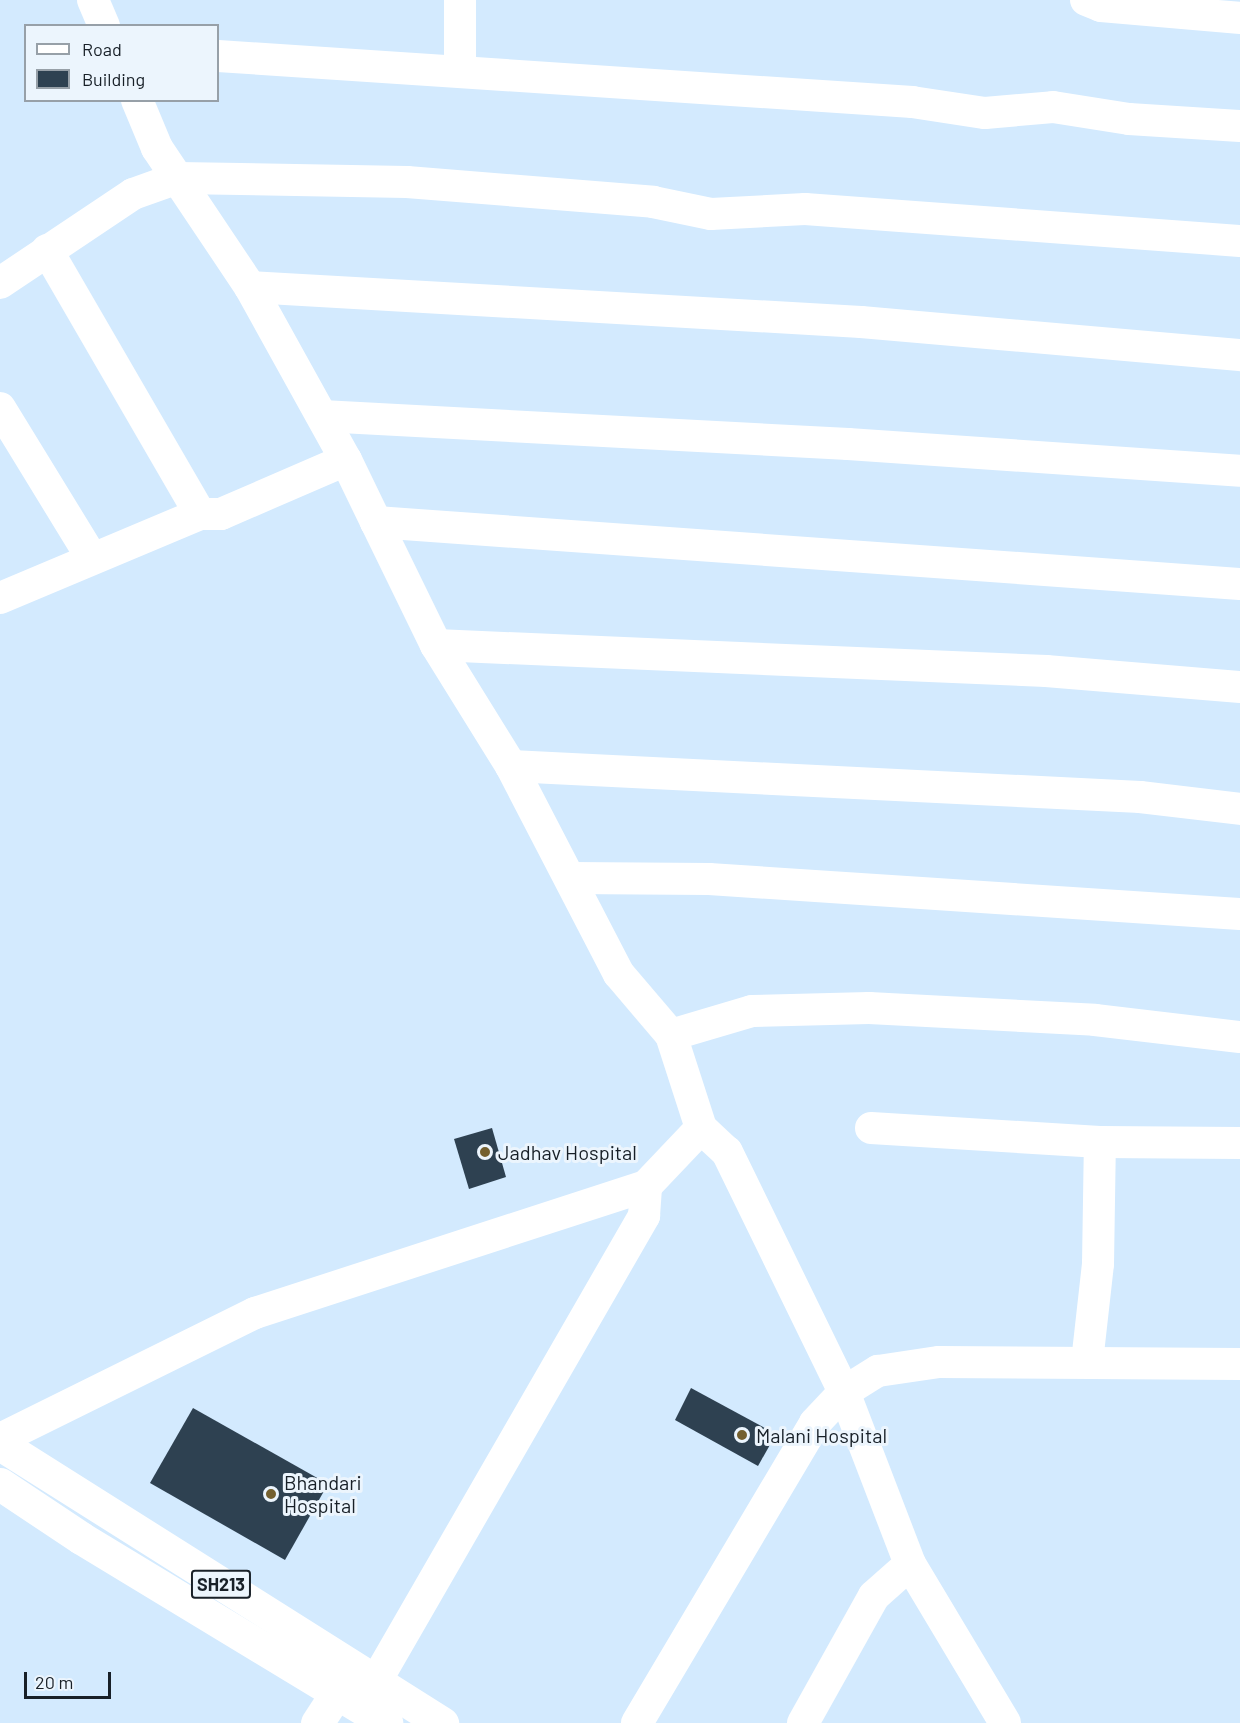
<!DOCTYPE html>
<style>
body{margin:0}
#map{position:relative;width:1240px;height:1723px;overflow:hidden;background:#d3eafe;font-family:Barlow,sans-serif}
div>[style]{position:absolute}
.building>*{inset:0;background:#2e4151}
.street>*{height:32px;margin:-16px;padding:0 16px;transform-origin:16px;border-radius:16px;background:#fff}
.secondary>*{height:33px;margin:-16.5px;padding:0 16.5px;transform-origin:16.5px;border-radius:16.5px;background:#fff}
.primary>*{height:33px;margin:-16.5px;padding:0 16.5px;transform-origin:16.5px;border-radius:16.5px;background:#fff}
.dots>*{width:16px;height:16px;translate:-50% -50%;box-sizing:border-box;border:3px solid #ecf5fd;border-radius:50%}
span{translate:-50% -50%;white-space:nowrap;text-align:center;line-height:1.15;-webkit-text-stroke:6px #ecf5fd;paint-order:stroke}
.shield-label span{padding:2px 4px;background:#ecf5fd;border:2px solid;border-radius:4px;-webkit-text-stroke-width:0}
.shield-label{font-size:18px;color:#182028;font-weight:700}
.poi-label{font-size:20px;color:#182028}
.left{translate:0 -50%;text-align:left}
.legend{position:absolute;left:24px;top:24px;width:195px;height:78px;box-sizing:border-box;background:#ecf5fd;border:2px solid #97a0a8;margin:0;padding:8px 10px;list-style:none;font-size:18px;color:#182028}
.legend li{display:flex;align-items:center;gap:12px;height:30px}
.legend b{width:30px;border:2px solid #97a0a8}
.scale{position:absolute;left:24px;top:1672px;width:87px;height:27px;box-sizing:border-box;border:3px solid #182028;border-top:0;padding-left:8px;font-size:18px;line-height:21px;white-space:nowrap;color:#182028;-webkit-text-stroke:4px #ecf5fd;paint-order:stroke}
</style>
<div id="map">
<div class="building">
<i style="clip-path:polygon(492px 1128px,506px 1177px,469px 1189px,454px 1139px)"></i>
<i style="clip-path:polygon(691px 1388px,776px 1434px,758px 1466px,675px 1420px)"></i>
<i style="clip-path:polygon(193px 1408px,328px 1484px,285px 1560px,150px 1483px)"></i>
</div>
<div class="street">
<i style="left:93px;top:0;width:28px;rotate:67deg"></i>
<i style="left:460px;top:0;width:71px;rotate:90deg"></i>
<i style="left:1086px;top:0;width:16px;rotate:22deg"></i>
<i style="left:1101px;top:6px;width:140px;rotate:4.9deg"></i>
<i style="left:218px;top:56px;width:696px;rotate:3.79deg"></i>
<i style="left:912px;top:102px;width:74px;rotate:8.6deg"></i>
<i style="left:985px;top:113px;width:68px;rotate:-5deg"></i>
<i style="left:1053px;top:107px;width:77px;rotate:9deg"></i>
<i style="left:1129px;top:119px;width:111px;rotate:3.6deg"></i>
<i style="left:137px;top:100px;width:52px;rotate:67.4deg"></i>
<i style="left:157px;top:148px;width:167px;rotate:56.2deg"></i>
<i style="left:250px;top:287px;width:198px;rotate:61deg"></i>
<i style="left:346px;top:460px;width:69px;rotate:64.2deg"></i>
<i style="left:376px;top:522px;width:866px;rotate:4.1deg"></i>
<i style="left:47px;top:250px;width:305px;rotate:59.9deg"></i>
<i style="left:0;top:283px;width:160px;rotate:-33.8deg"></i>
<i style="left:133px;top:194px;width:48px;rotate:-19.6deg"></i>
<i style="left:178px;top:178px;width:229px;rotate:1deg"></i>
<i style="left:407px;top:182px;width:247px;rotate:4.6deg"></i>
<i style="left:653px;top:202px;width:59px;rotate:11.7deg"></i>
<i style="left:711px;top:214px;width:94px;rotate:-3deg"></i>
<i style="left:805px;top:209px;width:436px;rotate:4.2deg"></i>
<i style="left:250px;top:287px;width:612px;rotate:3.28deg"></i>
<i style="left:861px;top:322px;width:380px;rotate:5deg"></i>
<i style="left:0;top:408px;width:176px;rotate:58.5deg"></i>
<i style="left:322px;top:416px;width:527px;rotate:3.05deg"></i>
<i style="left:848px;top:444px;width:393px;rotate:3.9deg"></i>
<i style="left:376px;top:522px;width:137px;rotate:64deg"></i>
<i style="left:436px;top:645px;width:142px;rotate:58.2deg"></i>
<i style="left:511px;top:766px;width:234px;rotate:62.6deg"></i>
<i style="left:619px;top:974px;width:80px;rotate:49.6deg"></i>
<i style="left:671px;top:1035px;width:98px;rotate:72.1deg"></i>
<i style="left:701px;top:1128px;width:35px;rotate:43deg"></i>
<i style="left:727px;top:1152px;width:267px;rotate:64deg"></i>
<i style="left:844px;top:1392px;width:184px;rotate:69deg"></i>
<i style="left:910px;top:1564px;width:185px;rotate:59.1deg"></i>
<i style="left:0;top:598px;width:217px;rotate:-22.8deg"></i>
<i style="left:200px;top:514px;width:21px"></i>
<i style="left:221px;top:514px;width:136px;rotate:-23.4deg"></i>
<i style="left:436px;top:645px;width:611px;rotate:2.44deg"></i>
<i style="left:1046px;top:671px;width:195px;rotate:4.7deg"></i>
<i style="left:511px;top:766px;width:630px;rotate:2.82deg"></i>
<i style="left:1140px;top:797px;width:101px;rotate:6.8deg"></i>
<i style="left:571px;top:878px;width:138px;rotate:0.4deg"></i>
<i style="left:709px;top:879px;width:532px;rotate:3.77deg"></i>
<i style="left:671px;top:1035px;width:84px;rotate:-16.5deg"></i>
<i style="left:752px;top:1011px;width:117px;rotate:-1.5deg"></i>
<i style="left:869px;top:1008px;width:226px;rotate:3deg"></i>
<i style="left:1095px;top:1020px;width:146px;rotate:6.7deg"></i>
<i style="left:871px;top:1128px;width:229px;rotate:3.5deg"></i>
<i style="left:1100px;top:1142px;width:140px;rotate:0.4deg"></i>
<i style="left:1087px;top:1362px;width:99px;rotate:-83.6deg"></i>
<i style="left:1098px;top:1264px;width:122px;rotate:-89.1deg"></i>
<i style="left:0;top:1439px;width:284px;rotate:-26.3deg"></i>
<i style="left:255px;top:1313px;width:411px;rotate:-18deg"></i>
<i style="left:646px;top:1186px;width:80px;rotate:-46.5deg"></i>
<i style="left:376px;top:1681px;width:537px;rotate:-60.04deg"></i>
<i style="left:644px;top:1216px;width:30px;rotate:-86deg"></i>
<i style="left:637px;top:1723px;width:349px;rotate:-59.3deg"></i>
<i style="left:815px;top:1423px;width:42px;rotate:-46.9deg"></i>
<i style="left:844px;top:1392px;width:40px;rotate:-32deg"></i>
<i style="left:878px;top:1371px;width:62px;rotate:-8.4deg"></i>
<i style="left:939px;top:1362px;width:301px;rotate:0.4deg"></i>
<i style="left:803px;top:1723px;width:145px;rotate:-60.8deg"></i>
<i style="left:874px;top:1596px;width:48px;rotate:-41.6deg"></i>
</div>
<div class="secondary">
<i style="left:317px;top:1723px;width:35px;rotate:-57deg"></i>
</div>
<div class="primary">
<i style="left:0;top:1444px;width:523px;rotate:32.26deg"></i>
<i style="left:0;top:1484px;width:97px;rotate:33.7deg"></i>
<i style="left:81px;top:1538px;width:357px;rotate:31.2deg"></i>
</div>
<div class="dots">
<i style="left:485px;top:1152px;background:#74602f"></i>
<i style="left:742px;top:1435px;background:#74602f"></i>
<i style="left:271px;top:1494px;background:#74602f"></i>
</div>
<div class="shield-label">
<span style="left:221px;top:1584px">SH213</span>
</div>
<div class="poi-label">
<span class="left" style="left:498px;top:1152px">Jadhav Hospital</span>
<span class="left" style="left:756px;top:1435px">Malani Hospital</span>
<span class="left" style="left:284px;top:1494px">Bhandari<br>Hospital</span>
</div>
<ul class="legend">
<li><b style="height:8px;background:#fff"></b>Road</li>
<li><b style="height:16px;background:#2e4151"></b>Building</li>
</ul>
<div class="scale">20 m</div>
</div>
